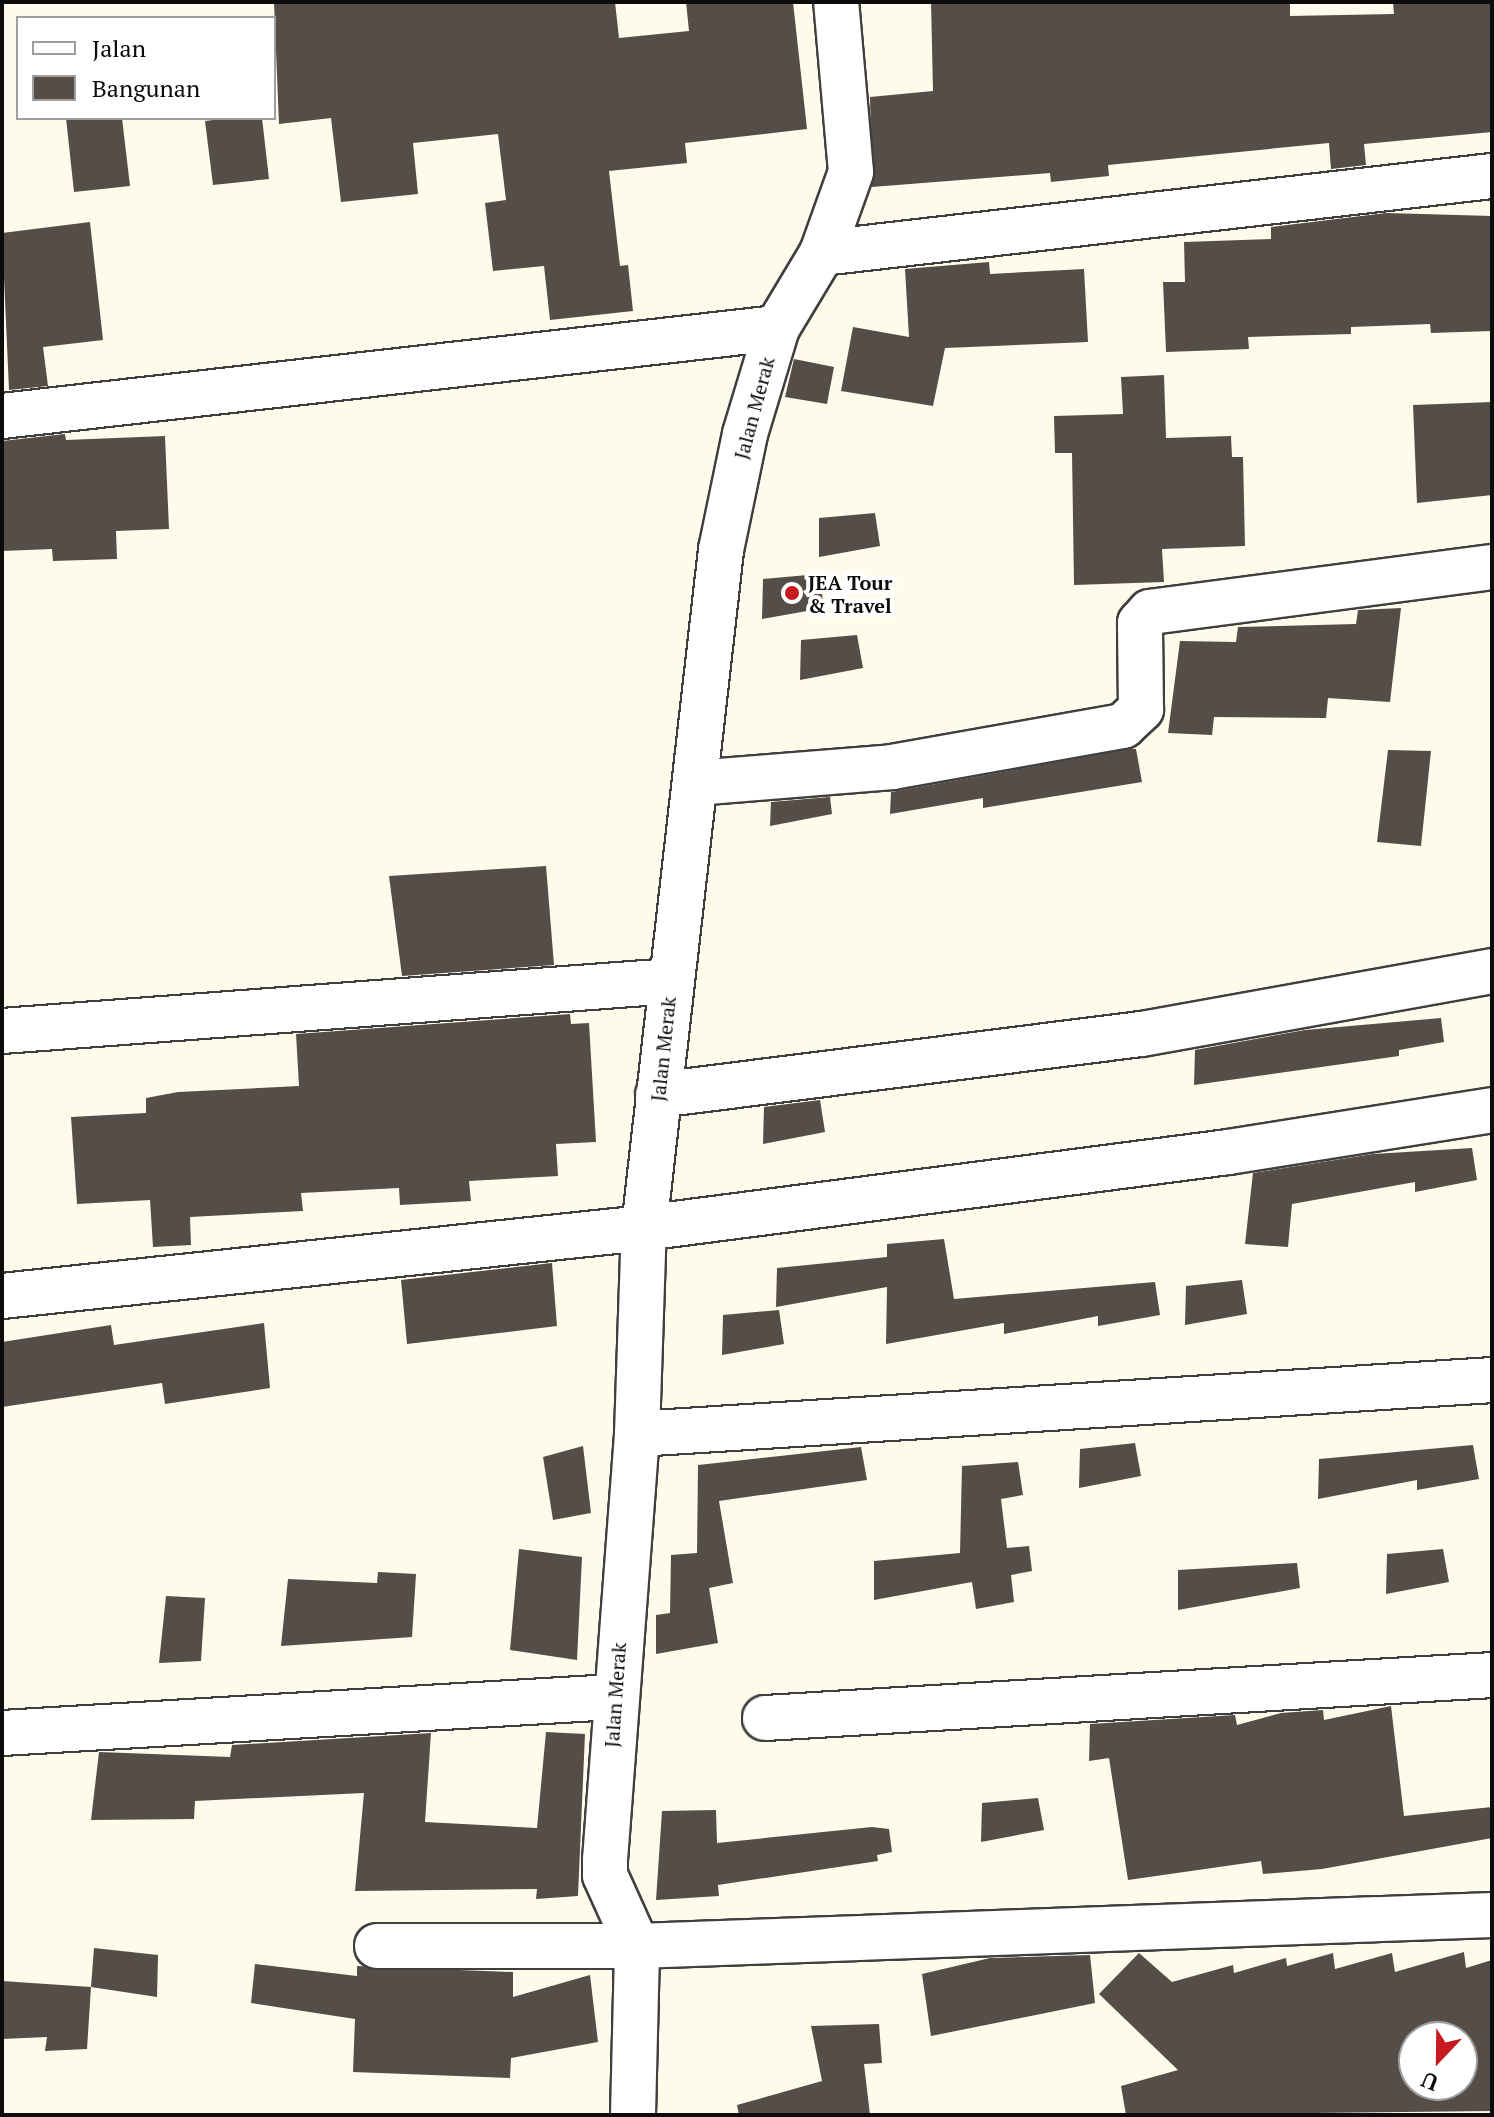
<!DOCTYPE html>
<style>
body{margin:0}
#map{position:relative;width:1494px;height:2117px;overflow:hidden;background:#fffbeb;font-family:"PT Serif",serif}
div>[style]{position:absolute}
.building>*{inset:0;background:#554d47}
.roads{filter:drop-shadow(2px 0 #3f3f3f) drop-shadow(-2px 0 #3f3f3f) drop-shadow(0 2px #3f3f3f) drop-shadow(0 -2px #3f3f3f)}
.minor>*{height:44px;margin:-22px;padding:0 22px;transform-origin:22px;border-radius:22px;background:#fff}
.dots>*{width:22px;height:22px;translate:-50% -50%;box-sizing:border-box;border:4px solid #fff;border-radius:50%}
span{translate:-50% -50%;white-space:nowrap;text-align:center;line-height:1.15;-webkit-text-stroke:8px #fff;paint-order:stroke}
.street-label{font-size:20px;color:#0c0c0c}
.poi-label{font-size:20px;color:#0c0c0c;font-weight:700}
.left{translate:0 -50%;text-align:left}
.frame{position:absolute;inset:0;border:4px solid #0c0c0c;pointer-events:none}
.legend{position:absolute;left:16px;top:16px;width:260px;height:104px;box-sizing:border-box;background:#fff;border:2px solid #9e9e9e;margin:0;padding:10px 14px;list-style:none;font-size:24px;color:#0c0c0c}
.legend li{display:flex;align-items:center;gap:16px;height:40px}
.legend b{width:40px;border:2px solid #9e9e9e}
.north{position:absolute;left:1398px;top:2021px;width:80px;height:80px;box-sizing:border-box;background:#fff;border:2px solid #9e9e9e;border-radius:50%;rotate:202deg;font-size:22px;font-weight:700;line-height:32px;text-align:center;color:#0c0c0c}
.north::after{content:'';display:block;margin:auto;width:28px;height:36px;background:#c61a1f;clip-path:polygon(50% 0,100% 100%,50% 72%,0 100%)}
</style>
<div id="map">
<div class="building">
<i style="clip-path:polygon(274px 2px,615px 2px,619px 38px,689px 31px,686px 2px,793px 2px,807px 129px,685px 143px,687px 163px,609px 171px,620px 266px,628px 265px,633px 311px,550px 320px,544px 266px,493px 271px,485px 203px,506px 200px,498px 134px,413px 143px,418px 194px,341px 202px,331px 118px,279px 124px)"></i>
<i style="clip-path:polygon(931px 2px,1290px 2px,1290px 16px,1394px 14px,1393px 2px,1492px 2px,1492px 132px,1364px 144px,1366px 165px,1331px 169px,1329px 143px,1108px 165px,1109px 176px,1051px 182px,1050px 173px,872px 187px,870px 97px,933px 91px)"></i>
<i style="clip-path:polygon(66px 118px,122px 118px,130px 186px,74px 192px)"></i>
<i style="clip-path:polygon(229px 118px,262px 118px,269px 179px,213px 185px,205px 121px)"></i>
<i style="clip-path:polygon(1386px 213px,1492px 216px,1492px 331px,1431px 333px,1430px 324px,1351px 327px,1351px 334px,1248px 337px,1249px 349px,1166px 352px,1163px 282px,1185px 282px,1184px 242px,1271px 239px,1271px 227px)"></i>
<i style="clip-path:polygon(90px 222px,103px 340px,43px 347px,48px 386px,9px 390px,2px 233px)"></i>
<i style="clip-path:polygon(989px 262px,990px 274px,1084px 269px,1088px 342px,945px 348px,933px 406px,841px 391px,853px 327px,909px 337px,905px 269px)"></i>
<i style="clip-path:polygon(794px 359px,834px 367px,827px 404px,785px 397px)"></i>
<i style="clip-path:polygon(1164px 375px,1166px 438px,1231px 436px,1232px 457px,1243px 457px,1245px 546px,1162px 549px,1164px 582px,1074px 585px,1072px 453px,1055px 453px,1054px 416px,1123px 414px,1121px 377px)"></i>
<i style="clip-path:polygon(1492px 402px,1492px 495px,1417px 503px,1413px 405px)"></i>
<i style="clip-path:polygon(65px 434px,66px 440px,165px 436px,169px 529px,116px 531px,117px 559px,53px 561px,52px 549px,2px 551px,2px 441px)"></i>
<i style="clip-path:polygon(875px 513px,880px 546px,819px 557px,819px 518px)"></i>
<i style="clip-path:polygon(819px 574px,824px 608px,762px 619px,763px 579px)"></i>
<i style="clip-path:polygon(1401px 608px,1390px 702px,1328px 698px,1326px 718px,1214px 717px,1212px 735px,1168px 733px,1180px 641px,1236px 642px,1238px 627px,1356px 624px,1358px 610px)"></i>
<i style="clip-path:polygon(857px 635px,863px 668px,800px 680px,801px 640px)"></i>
<i style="clip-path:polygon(1130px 749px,1136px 749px,1142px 782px,983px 808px,983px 798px,890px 814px,891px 792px)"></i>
<i style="clip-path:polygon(1388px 750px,1431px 751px,1421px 846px,1377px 842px)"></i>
<i style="clip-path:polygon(830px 797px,832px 814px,770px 826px,771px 802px)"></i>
<i style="clip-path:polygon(546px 866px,554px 965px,402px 976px,389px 876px)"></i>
<i style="clip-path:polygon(570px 1014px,571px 1024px,589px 1023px,596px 1142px,556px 1144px,558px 1176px,469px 1181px,471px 1201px,400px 1205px,399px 1188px,301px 1193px,303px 1211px,190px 1217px,191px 1245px,153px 1247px,150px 1200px,77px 1204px,71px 1117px,146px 1113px,146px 1098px,178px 1092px,299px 1086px,296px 1034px)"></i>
<i style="clip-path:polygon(1441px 1018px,1444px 1042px,1399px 1050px,1399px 1056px,1194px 1085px,1195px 1050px,1305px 1030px)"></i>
<i style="clip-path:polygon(820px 1100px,825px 1132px,763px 1144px,764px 1107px)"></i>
<i style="clip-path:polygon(1472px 1148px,1477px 1180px,1415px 1192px,1415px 1182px,1292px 1204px,1288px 1247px,1245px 1244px,1253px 1173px,1373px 1154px)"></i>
<i style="clip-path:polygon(944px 1239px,954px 1299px,1155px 1282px,1160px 1315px,1098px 1326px,1098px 1316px,1004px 1334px,1004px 1323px,886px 1344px,887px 1287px,776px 1307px,777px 1268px,887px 1257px,887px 1244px)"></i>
<i style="clip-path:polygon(552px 1263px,557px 1326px,407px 1344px,401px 1280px)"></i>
<i style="clip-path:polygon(1242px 1280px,1247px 1314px,1185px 1325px,1186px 1286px)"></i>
<i style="clip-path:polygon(779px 1310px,784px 1344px,722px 1355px,723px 1315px)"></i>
<i style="clip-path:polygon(264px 1323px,270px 1388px,165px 1404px,162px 1383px,2px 1407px,2px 1342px,111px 1325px,114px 1345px)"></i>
<i style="clip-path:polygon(1135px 1443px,1141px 1476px,1079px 1488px,1080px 1449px)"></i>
<i style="clip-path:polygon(1473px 1445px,1479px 1479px,1417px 1490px,1417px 1480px,1318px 1499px,1319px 1459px)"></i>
<i style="clip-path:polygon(583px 1446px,591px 1513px,553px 1520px,543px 1457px)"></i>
<i style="clip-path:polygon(861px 1447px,867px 1480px,719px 1501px,733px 1583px,709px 1588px,718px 1643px,656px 1654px,656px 1615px,670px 1613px,671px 1555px,697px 1553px,698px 1465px)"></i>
<i style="clip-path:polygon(1018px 1462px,1023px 1495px,1001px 1499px,1007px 1548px,1029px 1546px,1032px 1571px,1011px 1575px,1014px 1602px,976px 1609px,972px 1582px,874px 1600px,874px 1561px,960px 1553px,962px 1466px)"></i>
<i style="clip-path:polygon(519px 1549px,582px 1557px,577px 1660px,510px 1650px)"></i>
<i style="clip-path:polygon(1443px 1549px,1449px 1582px,1386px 1594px,1387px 1554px)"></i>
<i style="clip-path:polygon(1297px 1563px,1300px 1588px,1178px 1610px,1178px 1570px)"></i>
<i style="clip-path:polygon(378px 1572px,416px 1574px,412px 1637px,281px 1646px,288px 1579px,377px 1583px)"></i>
<i style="clip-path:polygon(166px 1596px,205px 1598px,201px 1661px,159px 1663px)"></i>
<i style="clip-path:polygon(1391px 1706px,1404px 1816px,1492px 1807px,1492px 1838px,1322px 1869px,1263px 1874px,1261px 1861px,1128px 1880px,1109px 1758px,1089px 1761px,1090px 1724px,1235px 1715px,1237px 1725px,1281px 1713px,1323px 1710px,1324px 1720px)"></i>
<i style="clip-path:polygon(546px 1732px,585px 1734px,578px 1896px,536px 1899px,537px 1889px,355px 1891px,364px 1793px,195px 1801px,194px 1819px,91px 1820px,99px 1752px,230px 1757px,232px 1745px,431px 1733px,425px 1822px,537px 1828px)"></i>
<i style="clip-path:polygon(1038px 1798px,1044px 1830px,981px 1842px,982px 1803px)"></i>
<i style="clip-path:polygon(716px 1810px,717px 1843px,872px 1827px,889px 1829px,892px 1852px,877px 1855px,878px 1861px,718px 1885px,719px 1896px,656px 1900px,662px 1811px)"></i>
<i style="clip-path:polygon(94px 1948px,158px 1955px,157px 1997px,91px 1987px)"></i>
<i style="clip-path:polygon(evenodd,1464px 1952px,1466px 1968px,1492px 1960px,1492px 2111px,1126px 2115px,1121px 2086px,1178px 2070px,1099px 1994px,1139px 1953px,1172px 1982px,1233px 1965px,1234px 1973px,1286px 1958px,1287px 1966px,1333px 1953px,1335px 1969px,1392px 1953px,1395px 1972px,1464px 1952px,1414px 2037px,1462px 2037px,1462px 2085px,1414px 2085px,1414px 2037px)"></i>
<i style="clip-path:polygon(1090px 1955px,1095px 2003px,931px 2036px,922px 1974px,990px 1958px)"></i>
<i style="clip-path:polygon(255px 1964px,357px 1976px,357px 1966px,513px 1972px,513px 1997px,590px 1975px,598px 2042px,511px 2058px,510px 2078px,353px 2072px,355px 2019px,251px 2003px)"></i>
<i style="clip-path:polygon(2px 1981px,91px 1987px,87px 2049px,45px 2051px,47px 2037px,2px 2039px)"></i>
<i style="clip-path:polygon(879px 2024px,882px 2063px,864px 2064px,870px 2115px,739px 2115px,737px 2105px,822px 2081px,811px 2026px)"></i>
</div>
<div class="roads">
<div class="minor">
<i style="left:822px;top:253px;width:674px;rotate:-6.56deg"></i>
<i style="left:2px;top:416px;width:780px;rotate:-6.48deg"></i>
<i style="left:695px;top:783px;width:198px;rotate:-4.6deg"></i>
<i style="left:892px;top:767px;width:235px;rotate:-10.1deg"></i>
<i style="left:1123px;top:726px;width:25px;rotate:-43deg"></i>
<i style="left:1141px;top:709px;width:86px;rotate:-90.7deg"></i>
<i style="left:1140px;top:623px;width:15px;rotate:-48deg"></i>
<i style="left:1150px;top:612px;width:345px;rotate:-7.5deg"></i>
<i style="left:2px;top:1031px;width:671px;rotate:-4.27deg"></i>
<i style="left:658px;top:1095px;width:488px;rotate:-7.2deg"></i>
<i style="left:1142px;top:1034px;width:356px;rotate:-10.2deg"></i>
<i style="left:2px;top:1296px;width:646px;rotate:-6.05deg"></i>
<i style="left:644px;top:1228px;width:589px;rotate:-7.41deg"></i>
<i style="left:1228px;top:1152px;width:267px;rotate:-9deg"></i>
<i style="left:637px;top:1434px;width:857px;rotate:-3.61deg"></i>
<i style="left:765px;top:1718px;width:728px;rotate:-3.38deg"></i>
<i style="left:2px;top:1733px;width:613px;rotate:-3.37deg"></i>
<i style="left:377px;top:1946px;width:260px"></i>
<i style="left:637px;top:1946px;width:856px;rotate:-2.08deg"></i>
<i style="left:633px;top:2115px;width:169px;rotate:-88.6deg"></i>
<i style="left:637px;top:1946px;width:78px;rotate:-114.3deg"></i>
<i style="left:605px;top:1875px;width:15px;rotate:-90deg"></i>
<i style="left:605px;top:1860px;width:427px;rotate:-85.7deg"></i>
<i style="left:637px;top:1434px;width:206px;rotate:-88.1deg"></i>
<i style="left:644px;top:1228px;width:682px;rotate:-83.52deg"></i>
<i style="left:721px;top:550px;width:118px;rotate:-78.3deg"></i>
<i style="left:745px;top:434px;width:111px;rotate:-73.2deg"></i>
<i style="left:777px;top:328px;width:87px;rotate:-59deg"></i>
<i style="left:822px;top:253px;width:86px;rotate:-70.3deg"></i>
<i style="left:851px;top:172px;width:171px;rotate:-95deg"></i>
</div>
</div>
<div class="dots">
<i style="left:792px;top:593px;background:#c61a1f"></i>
</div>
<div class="street-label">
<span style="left:754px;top:408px;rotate:-75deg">Jalan Merak</span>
<span style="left:663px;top:1049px;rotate:-84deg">Jalan Merak</span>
<span style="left:615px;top:1695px;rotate:-86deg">Jalan Merak</span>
</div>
<div class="poi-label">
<span class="left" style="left:808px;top:594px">JEA Tour<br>&amp; Travel</span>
</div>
<div class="frame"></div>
<ul class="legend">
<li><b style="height:10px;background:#fff"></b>Jalan</li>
<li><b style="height:22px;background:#554d47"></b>Bangunan</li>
</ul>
<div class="north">U</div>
</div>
